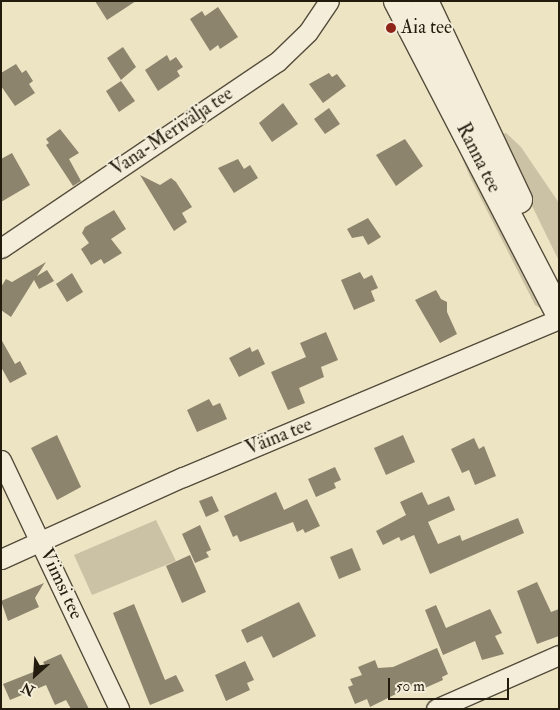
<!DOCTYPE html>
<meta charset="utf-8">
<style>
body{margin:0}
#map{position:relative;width:560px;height:710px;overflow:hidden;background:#ede4c4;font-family:"IM FELL Double Pica",serif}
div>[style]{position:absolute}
.green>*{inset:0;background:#cbc2a5}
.building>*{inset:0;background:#8d846d}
.roads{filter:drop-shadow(1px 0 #564d3c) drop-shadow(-1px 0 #564d3c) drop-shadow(0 1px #564d3c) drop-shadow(0 -1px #564d3c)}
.street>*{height:19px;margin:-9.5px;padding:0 9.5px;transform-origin:9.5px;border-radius:9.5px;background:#f3edd9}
.secondary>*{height:26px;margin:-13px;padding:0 13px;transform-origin:13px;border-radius:13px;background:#f3edd9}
.dots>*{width:14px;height:14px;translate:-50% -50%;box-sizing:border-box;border:2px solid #f3edd9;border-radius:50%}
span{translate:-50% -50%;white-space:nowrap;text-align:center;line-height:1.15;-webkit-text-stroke:4px #f3edd9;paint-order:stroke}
.poi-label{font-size:19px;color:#241b0f}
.left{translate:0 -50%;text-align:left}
.street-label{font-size:19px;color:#241b0f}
.frame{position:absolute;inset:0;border:2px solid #241b0f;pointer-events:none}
.north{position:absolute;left:10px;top:650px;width:50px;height:50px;-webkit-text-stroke:4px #f3edd9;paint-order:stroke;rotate:206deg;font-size:14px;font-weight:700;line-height:20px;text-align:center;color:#241b0f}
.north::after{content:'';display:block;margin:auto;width:18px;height:22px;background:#241b0f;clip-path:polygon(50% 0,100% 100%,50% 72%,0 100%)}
.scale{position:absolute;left:388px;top:678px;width:121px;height:22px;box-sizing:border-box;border:2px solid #241b0f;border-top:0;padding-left:6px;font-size:15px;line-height:18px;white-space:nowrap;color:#241b0f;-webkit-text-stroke:4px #f3edd9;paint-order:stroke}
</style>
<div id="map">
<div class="green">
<i style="clip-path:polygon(506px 133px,521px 147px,559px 203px,559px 261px,500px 140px,501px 134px)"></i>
<i style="clip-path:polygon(464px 154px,540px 300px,540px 308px,535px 305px,470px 177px,462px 158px)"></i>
<i style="clip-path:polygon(156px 520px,176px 561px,92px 595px,74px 555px)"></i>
</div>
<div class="building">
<i style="clip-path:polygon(95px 1px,136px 1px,107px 20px)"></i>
<i style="clip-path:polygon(218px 7px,238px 37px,220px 49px,218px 45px,210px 51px,190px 19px,202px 11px,205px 16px)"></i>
<i style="clip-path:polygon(123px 47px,136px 67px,121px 80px,107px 58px)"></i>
<i style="clip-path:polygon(167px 55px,170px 61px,176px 57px,183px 67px,177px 71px,180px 76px,158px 91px,145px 70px)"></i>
<i style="clip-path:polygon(16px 64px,22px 73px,26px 70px,33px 81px,29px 84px,35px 93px,15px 106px,1px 86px,1px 73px)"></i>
<i style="clip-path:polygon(329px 73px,332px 77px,337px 74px,346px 86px,323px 103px,309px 84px)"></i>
<i style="clip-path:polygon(121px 81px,135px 101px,119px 112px,106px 91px)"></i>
<i style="clip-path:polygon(283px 103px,298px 124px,272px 142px,259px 123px)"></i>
<i style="clip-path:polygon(329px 108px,340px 124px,325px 134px,314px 119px)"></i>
<i style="clip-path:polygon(60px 129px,79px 153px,69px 159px,81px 181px,73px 186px,46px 145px,49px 143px,46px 139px)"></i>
<i style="clip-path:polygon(405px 139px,423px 166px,396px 186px,376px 155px)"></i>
<i style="clip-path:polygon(12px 153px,30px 185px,1px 202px,1px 159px)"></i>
<i style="clip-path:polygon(238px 159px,244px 169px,250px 165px,258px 178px,234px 193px,218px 168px)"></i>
<i style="clip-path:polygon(140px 175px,160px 185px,171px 178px,176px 182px,192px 207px,182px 213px,187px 222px,174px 231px)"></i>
<i style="clip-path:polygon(114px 210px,126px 229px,111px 239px,122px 253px,104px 264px,101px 259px,91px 265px,81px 249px,89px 243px,82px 233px,85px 227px)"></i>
<i style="clip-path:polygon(368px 218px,381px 237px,368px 245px,363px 236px,352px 238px,347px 229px)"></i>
<i style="clip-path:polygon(46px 262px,37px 276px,47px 270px,54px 281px,39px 289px,34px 280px,11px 317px,1px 310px,1px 287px,6px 279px,12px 282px)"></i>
<i style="clip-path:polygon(360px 272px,364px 279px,372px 275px,378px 288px,371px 291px,375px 301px,354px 310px,341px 280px)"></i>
<i style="clip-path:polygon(72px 273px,83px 292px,67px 302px,56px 284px)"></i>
<i style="clip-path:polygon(436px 290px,441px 299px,447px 302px,447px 312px,457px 334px,440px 343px,415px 300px)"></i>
<i style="clip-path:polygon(326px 332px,338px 360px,321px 367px,324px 377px,299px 388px,305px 403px,288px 410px,271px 372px,306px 357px,300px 343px)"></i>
<i style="clip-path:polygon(1px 339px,15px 364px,20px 361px,27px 374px,10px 383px,1px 367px)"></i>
<i style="clip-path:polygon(250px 347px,252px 352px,258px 349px,265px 364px,239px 377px,229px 358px)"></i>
<i style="clip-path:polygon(209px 399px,213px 406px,220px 403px,227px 419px,197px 432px,187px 410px)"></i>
<i style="clip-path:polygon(57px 435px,81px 487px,57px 500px,31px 448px)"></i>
<i style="clip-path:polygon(403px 435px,415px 462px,386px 475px,374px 448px)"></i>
<i style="clip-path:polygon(474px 438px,479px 449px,484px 446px,496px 476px,475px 485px,469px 470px,462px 473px,451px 449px)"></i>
<i style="clip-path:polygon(335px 467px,341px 480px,334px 483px,336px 488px,316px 497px,308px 479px)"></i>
<i style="clip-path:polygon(276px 492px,284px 510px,307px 499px,320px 526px,305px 533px,303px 529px,297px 532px,293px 522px,240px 542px,237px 535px,233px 537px,224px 516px)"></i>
<i style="clip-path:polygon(422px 492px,428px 505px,449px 496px,455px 510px,428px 522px,438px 544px,460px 535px,462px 541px,518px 518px,524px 533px,430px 574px,414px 535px,401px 541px,399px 537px,383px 545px,376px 531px,406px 515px,400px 502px)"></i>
<i style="clip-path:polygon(212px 496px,219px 511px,206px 517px,199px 501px)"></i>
<i style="clip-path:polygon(200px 525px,211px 550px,206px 552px,209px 557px,195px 563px,182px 534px)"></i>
<i style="clip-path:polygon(352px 548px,361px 570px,339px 579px,330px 557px)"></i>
<i style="clip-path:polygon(190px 555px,206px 592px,182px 603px,166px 566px)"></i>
<i style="clip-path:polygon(537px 582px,551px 612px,559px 609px,559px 636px,537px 644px,517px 591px)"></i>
<i style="clip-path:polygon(44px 583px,35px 598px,39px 607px,8px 621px,1px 601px)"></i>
<i style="clip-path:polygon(299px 602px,316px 636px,273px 658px,262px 636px,247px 643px,241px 630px)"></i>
<i style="clip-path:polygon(134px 604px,165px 680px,176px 675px,184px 691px,150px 705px,113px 613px)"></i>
<i style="clip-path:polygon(436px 605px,446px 628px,490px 609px,502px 633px,495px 636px,504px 654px,482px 660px,475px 641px,443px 655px,425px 610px)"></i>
<i style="clip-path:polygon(437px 648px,448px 674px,442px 677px,443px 680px,425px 688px,422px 681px,370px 707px,367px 699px,355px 704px,348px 687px,353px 685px,350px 679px,362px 675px,358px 667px,375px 660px,378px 668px,393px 667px)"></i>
<i style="clip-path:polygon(61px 654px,89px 709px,71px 709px,66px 700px,55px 705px,46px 685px,10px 700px,3px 684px,46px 667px,43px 662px)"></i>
<i style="clip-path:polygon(245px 661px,254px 680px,247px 683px,250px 690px,226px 701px,215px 675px)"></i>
</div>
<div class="roads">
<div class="street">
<i style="left:1px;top:248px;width:333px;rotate:-34deg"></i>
<i style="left:277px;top:62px;width:43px;rotate:-44.1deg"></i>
<i style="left:308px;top:32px;width:37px;rotate:-56deg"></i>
<i style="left:1px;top:460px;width:276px;rotate:64.6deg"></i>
<i style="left:1px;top:559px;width:200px;rotate:-24.3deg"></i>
<i style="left:183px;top:477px;width:408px;rotate:-22.8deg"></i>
<i style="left:436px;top:709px;width:134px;rotate:-23.7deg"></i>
</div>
<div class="secondary">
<i style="left:397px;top:1px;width:352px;rotate:62.6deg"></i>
<i style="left:425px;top:1px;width:220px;rotate:64.7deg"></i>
</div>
</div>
<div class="dots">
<i style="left:391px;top:28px;background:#8f2418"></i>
</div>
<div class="poi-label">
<span class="left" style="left:401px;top:28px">Aia tee</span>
</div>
<div class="street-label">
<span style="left:172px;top:132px;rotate:-34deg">Vana-Merivälja tee</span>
<span style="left:478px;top:158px;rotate:63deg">Ranna tee</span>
<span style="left:279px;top:437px;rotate:-22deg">Väina tee</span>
<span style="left:61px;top:584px;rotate:65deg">Viimsi tee</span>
</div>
<div class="frame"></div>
<div class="north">N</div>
<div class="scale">50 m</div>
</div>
